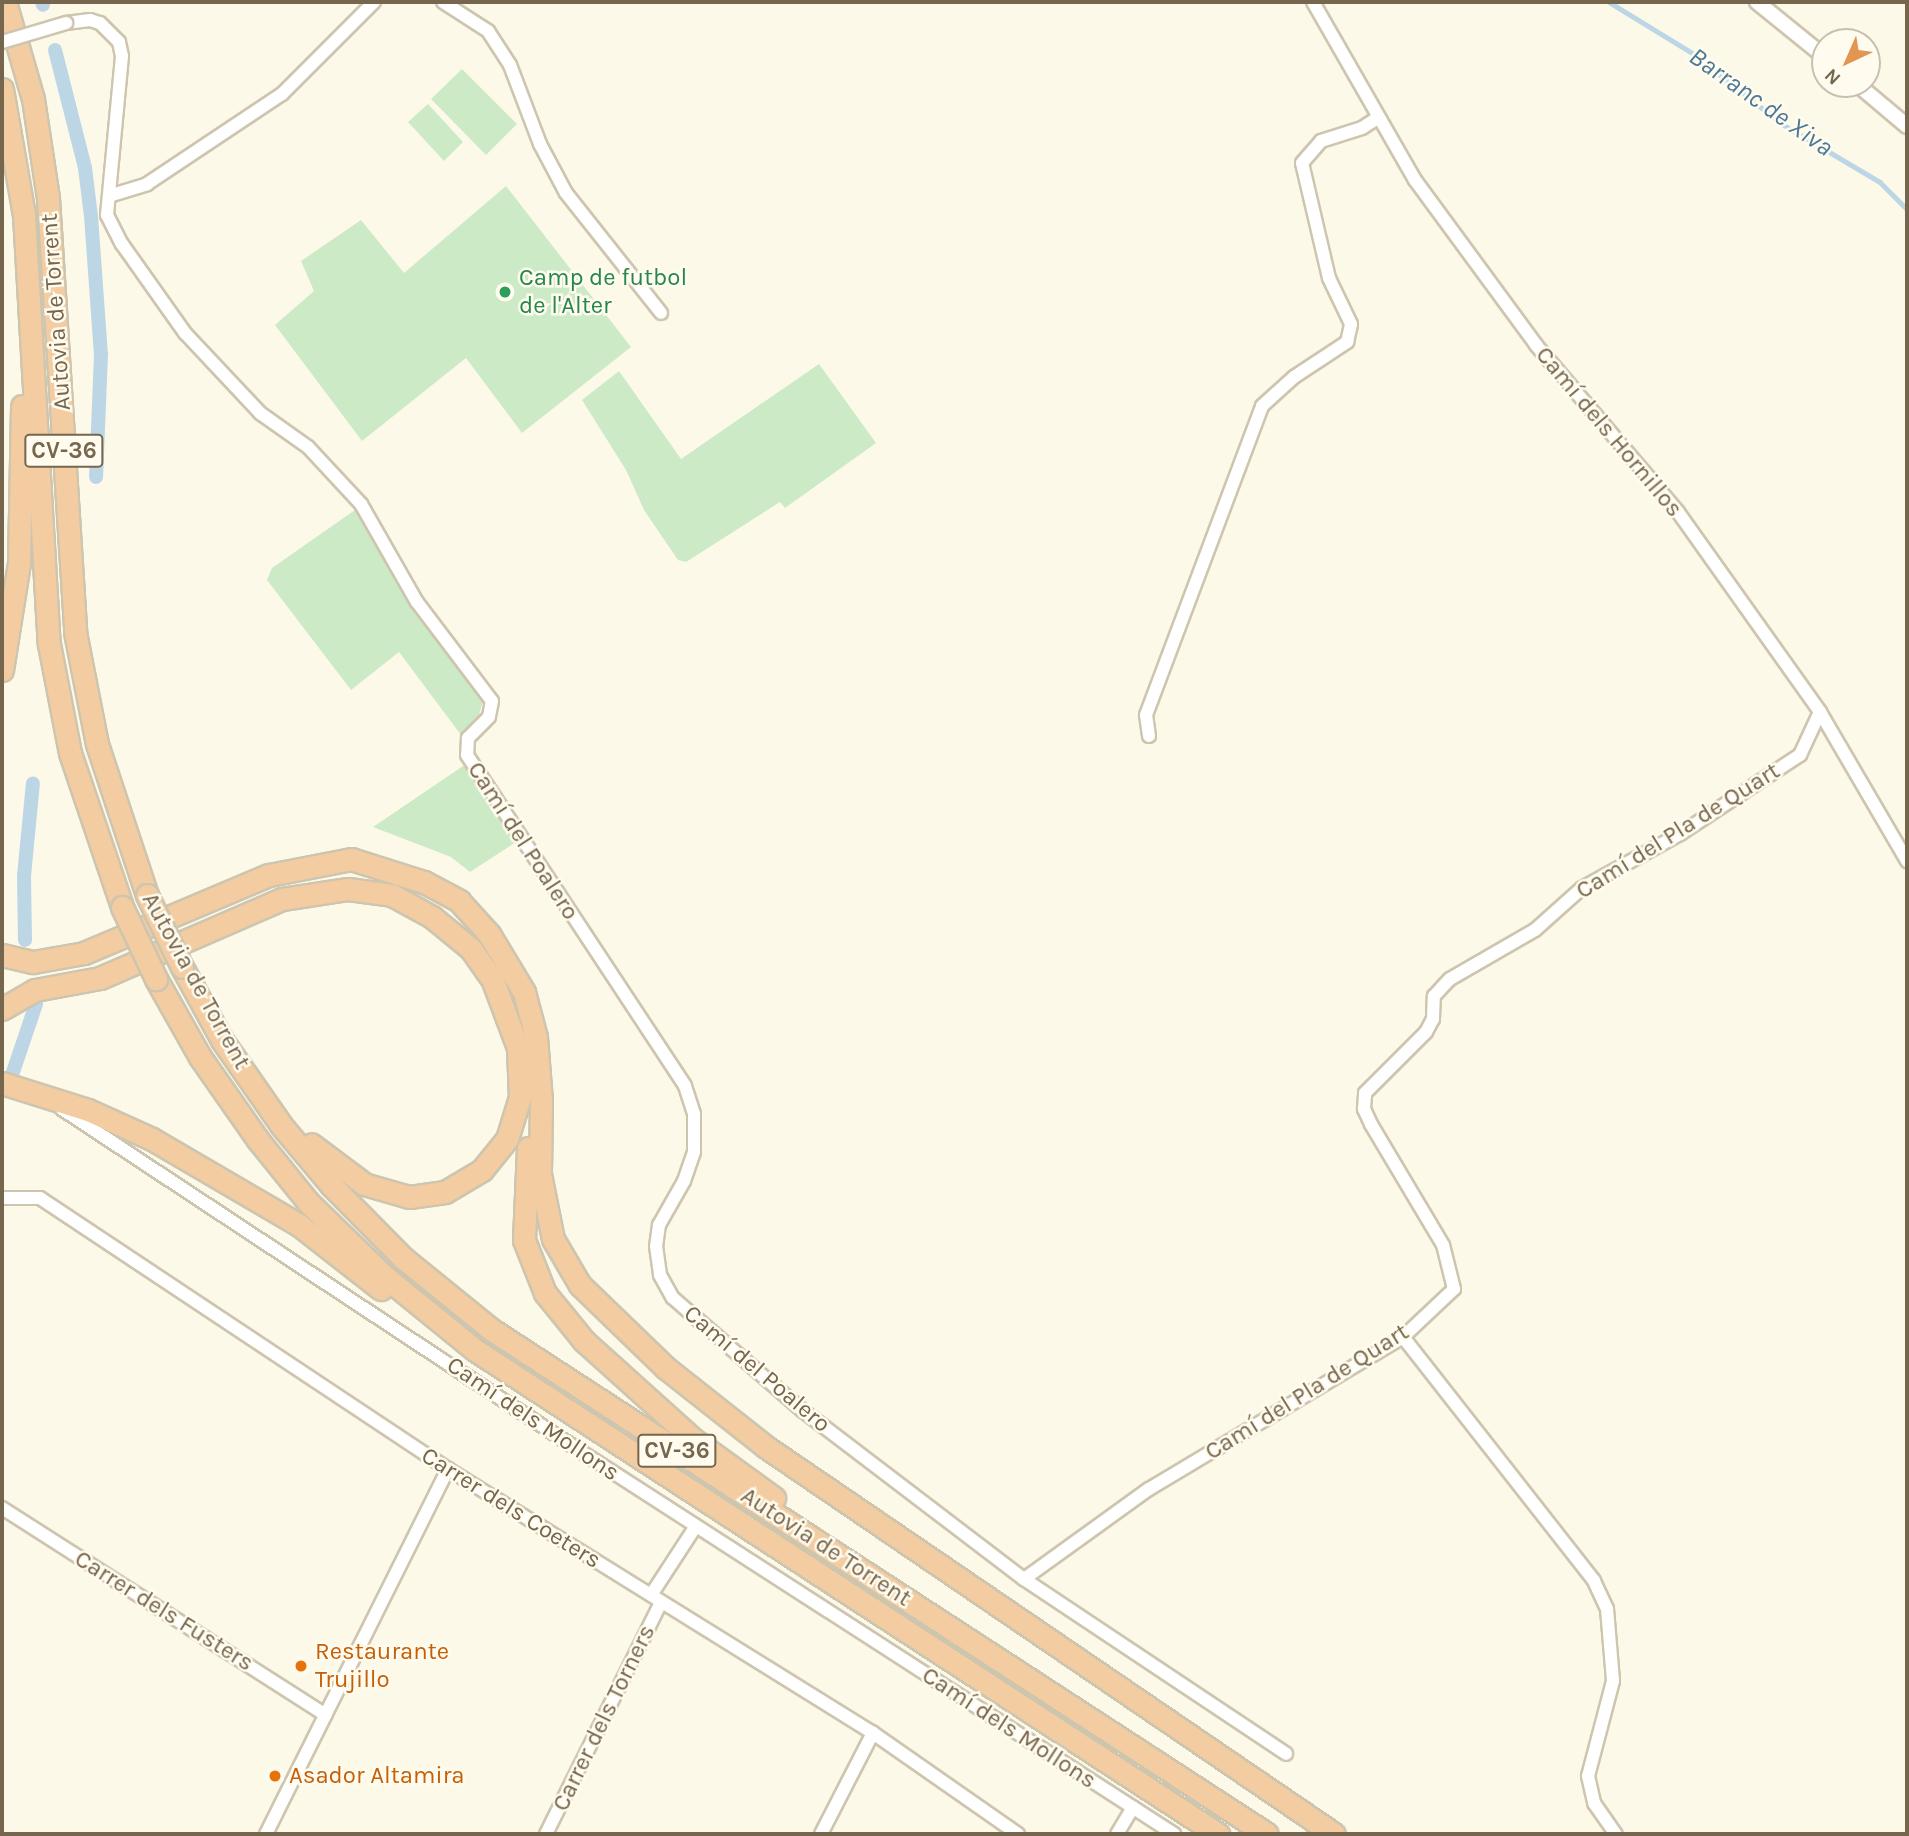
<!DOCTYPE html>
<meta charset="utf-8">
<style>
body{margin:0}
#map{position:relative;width:1909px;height:1836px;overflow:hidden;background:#fcf9e9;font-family:Karla,sans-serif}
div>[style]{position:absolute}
.green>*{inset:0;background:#cdeac7}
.stream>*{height:4.5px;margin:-2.25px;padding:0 2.25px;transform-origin:2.25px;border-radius:2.25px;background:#bdd6e6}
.canal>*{height:14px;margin:-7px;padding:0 7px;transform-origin:7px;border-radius:7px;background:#bdd6e6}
.roads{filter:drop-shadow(2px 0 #cec5af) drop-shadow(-2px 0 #cec5af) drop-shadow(0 2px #cec5af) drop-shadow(0 -2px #cec5af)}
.minor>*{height:12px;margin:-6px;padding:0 6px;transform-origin:6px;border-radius:6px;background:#fff}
.tertiary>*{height:14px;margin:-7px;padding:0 7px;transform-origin:7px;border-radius:7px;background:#fff}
.motorway>*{height:21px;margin:-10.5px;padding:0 10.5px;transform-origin:10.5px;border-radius:10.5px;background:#f4cca2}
.bridges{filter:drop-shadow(2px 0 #cec5af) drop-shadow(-2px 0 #cec5af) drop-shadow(0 2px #cec5af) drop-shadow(0 -2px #cec5af)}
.minor-bridge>*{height:12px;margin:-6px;padding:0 6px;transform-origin:6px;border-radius:6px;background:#fff}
.motorway-bridge>*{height:21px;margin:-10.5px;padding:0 10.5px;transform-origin:10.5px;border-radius:10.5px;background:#f4cca2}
.dots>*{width:19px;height:19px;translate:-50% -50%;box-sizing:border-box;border:4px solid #fffcef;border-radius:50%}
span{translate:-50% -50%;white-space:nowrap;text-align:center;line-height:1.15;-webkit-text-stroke:5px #fffcef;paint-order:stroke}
.shield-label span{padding:2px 5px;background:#fffcef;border:2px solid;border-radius:5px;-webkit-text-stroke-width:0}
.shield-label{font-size:23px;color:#76664d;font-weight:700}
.leisure-label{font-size:24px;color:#27864d}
.left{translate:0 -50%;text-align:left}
.street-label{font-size:24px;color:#76664d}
.food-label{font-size:24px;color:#c56008}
.water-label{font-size:26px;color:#4d7997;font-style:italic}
.frame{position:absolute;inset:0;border:4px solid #76664d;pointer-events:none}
.north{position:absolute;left:1811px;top:28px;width:70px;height:70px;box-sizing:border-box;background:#fffcef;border:2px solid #c8c0ae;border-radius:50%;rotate:224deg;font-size:19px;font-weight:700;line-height:28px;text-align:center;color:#76664d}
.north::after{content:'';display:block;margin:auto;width:24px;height:32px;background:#e29652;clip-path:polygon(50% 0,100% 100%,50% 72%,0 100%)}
</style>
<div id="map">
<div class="green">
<i style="clip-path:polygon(462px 69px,517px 124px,486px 155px,431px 99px)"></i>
<i style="clip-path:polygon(428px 104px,463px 142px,444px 161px,408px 122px)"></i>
<i style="clip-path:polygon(506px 186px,631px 347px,522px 433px,466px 358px,362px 441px,275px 325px,314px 291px,301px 261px,361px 220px,404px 273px)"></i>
<i style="clip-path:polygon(819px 364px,876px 443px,785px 508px,780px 502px,686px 562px,678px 560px,644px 510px,626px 470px,582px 400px,619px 371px,681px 459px)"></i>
<i style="clip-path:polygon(355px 510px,393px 572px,484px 698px,479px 715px,461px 735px,399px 652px,351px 690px,267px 580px,272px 568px)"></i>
<i style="clip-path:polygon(466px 764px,519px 840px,470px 872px,451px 857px,373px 827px)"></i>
</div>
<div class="stream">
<i style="left:1609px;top:2px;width:100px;rotate:31.5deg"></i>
<i style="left:1694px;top:54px;width:112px;rotate:38.5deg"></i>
<i style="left:1782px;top:124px;width:114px;rotate:30.6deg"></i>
<i style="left:1880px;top:182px;width:38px;rotate:45deg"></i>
</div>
<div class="canal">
<i style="left:42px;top:2px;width:3px;rotate:72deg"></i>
<i style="left:55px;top:50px;width:122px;rotate:75.7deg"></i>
<i style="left:85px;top:168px;width:48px;rotate:82.9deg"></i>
<i style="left:91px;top:216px;width:138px;rotate:85.9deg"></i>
<i style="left:101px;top:354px;width:123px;rotate:92.3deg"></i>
<i style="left:25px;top:940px;width:64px;rotate:-90.9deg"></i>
<i style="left:24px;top:876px;width:93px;rotate:-84.5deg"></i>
<i style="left:13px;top:1072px;width:72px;rotate:-71.3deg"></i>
</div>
<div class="roads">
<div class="minor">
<i style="left:443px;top:2px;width:54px;rotate:32.8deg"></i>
<i style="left:488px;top:31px;width:40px;rotate:57.1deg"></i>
<i style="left:510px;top:65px;width:85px;rotate:69.2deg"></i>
<i style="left:540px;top:144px;width:55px;rotate:62deg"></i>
<i style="left:566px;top:193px;width:153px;rotate:51.6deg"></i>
<i style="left:1313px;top:2px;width:205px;rotate:60.2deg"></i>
<i style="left:1415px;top:180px;width:205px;rotate:53.7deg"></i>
<i style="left:1536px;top:345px;width:219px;rotate:49.6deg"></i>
<i style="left:1678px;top:512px;width:245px;rotate:54.6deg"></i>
<i style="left:1820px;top:712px;width:173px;rotate:59.7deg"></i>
<i style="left:66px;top:23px;width:24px;rotate:-7deg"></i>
<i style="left:90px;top:20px;width:10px;rotate:17deg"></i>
<i style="left:100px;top:23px;width:27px;rotate:45deg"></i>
<i style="left:119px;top:42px;width:14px;rotate:78deg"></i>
<i style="left:122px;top:56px;width:160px;rotate:95.4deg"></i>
<i style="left:107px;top:215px;width:33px;rotate:63deg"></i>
<i style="left:122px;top:244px;width:109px;rotate:54.7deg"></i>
<i style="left:185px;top:333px;width:110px;rotate:46.8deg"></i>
<i style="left:260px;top:413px;width:59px;rotate:35.3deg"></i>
<i style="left:308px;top:447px;width:78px;rotate:47.1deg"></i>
<i style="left:361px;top:504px;width:113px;rotate:60.3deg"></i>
<i style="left:417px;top:602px;width:124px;rotate:52.9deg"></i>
<i style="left:492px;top:701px;width:16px;rotate:101deg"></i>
<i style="left:489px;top:717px;width:30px;rotate:135deg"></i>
<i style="left:468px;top:738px;width:17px;rotate:93deg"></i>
<i style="left:467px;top:755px;width:396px;rotate:56.6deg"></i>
<i style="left:685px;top:1086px;width:29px;rotate:72deg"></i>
<i style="left:694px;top:1114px;width:38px;rotate:90deg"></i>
<i style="left:694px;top:1152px;width:31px;rotate:109deg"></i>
<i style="left:684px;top:1181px;width:51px;rotate:119.6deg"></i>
<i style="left:659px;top:1225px;width:21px;rotate:98deg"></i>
<i style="left:656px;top:1246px;width:29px;rotate:82deg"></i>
<i style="left:660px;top:1275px;width:26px;rotate:61deg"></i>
<i style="left:673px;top:1298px;width:171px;rotate:41deg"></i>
<i style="left:802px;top:1410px;width:279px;rotate:37.3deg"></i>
<i style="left:1024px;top:1579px;width:315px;rotate:33.7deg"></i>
<i style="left:112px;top:195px;width:37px;rotate:-17deg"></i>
<i style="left:147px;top:184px;width:162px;rotate:-33.7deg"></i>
<i style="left:282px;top:94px;width:130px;rotate:-45deg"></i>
<i style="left:1149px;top:736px;width:21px;rotate:-98deg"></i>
<i style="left:1146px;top:715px;width:330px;rotate:-69.4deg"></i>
<i style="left:1262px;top:406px;width:43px;rotate:-42.2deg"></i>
<i style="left:1294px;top:377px;width:64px;rotate:-33.4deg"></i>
<i style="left:1347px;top:342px;width:18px;rotate:-77deg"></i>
<i style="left:1351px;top:324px;width:51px;rotate:-115.6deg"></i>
<i style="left:1329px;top:278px;width:118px;rotate:-103.2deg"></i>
<i style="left:1302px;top:163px;width:29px;rotate:-49deg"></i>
<i style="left:1321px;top:141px;width:43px;rotate:-17.6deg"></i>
<i style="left:1362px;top:128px;width:20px;rotate:-33deg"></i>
<i style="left:62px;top:1109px;width:621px;rotate:33.43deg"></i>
<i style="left:580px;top:1451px;width:707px;rotate:32.81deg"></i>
<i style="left:2px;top:1198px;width:38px"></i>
<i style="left:40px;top:1198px;width:490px;rotate:33.6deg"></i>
<i style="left:448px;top:1469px;width:500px;rotate:31.85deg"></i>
<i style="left:873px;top:1733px;width:177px;rotate:34.9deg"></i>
<i style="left:1403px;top:1337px;width:310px;rotate:51.9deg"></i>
<i style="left:1594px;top:1581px;width:31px;rotate:65deg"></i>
<i style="left:1607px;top:1609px;width:72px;rotate:85.2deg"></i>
<i style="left:1613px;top:1681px;width:98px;rotate:104.7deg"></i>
<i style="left:1588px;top:1776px;width:28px;rotate:77deg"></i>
<i style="left:1594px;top:1803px;width:38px;rotate:55deg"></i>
<i style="left:2px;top:1508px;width:384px;rotate:32.6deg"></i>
<i style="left:1024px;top:1579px;width:154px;rotate:-35.8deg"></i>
<i style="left:1149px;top:1489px;width:296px;rotate:-30.9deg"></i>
<i style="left:1403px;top:1337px;width:70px;rotate:-43.3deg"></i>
<i style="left:1454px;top:1289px;width:45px;rotate:-104deg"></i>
<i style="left:1443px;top:1245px;width:141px;rotate:-120.8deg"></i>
<i style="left:1371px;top:1124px;width:17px;rotate:-115deg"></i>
<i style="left:1364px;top:1109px;width:16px;rotate:-86deg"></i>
<i style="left:1365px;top:1093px;width:86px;rotate:-45deg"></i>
<i style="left:1426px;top:1032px;width:15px;rotate:-62deg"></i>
<i style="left:1433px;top:1019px;width:23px;rotate:-88deg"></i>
<i style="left:1434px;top:996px;width:23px;rotate:-47deg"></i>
<i style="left:1450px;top:979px;width:98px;rotate:-30deg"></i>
<i style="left:1535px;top:930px;width:63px;rotate:-41.8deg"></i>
<i style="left:1582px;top:888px;width:112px;rotate:-28.9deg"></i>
<i style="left:1680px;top:834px;width:144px;rotate:-33.4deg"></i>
<i style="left:1800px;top:755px;width:47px;rotate:-65.1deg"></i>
<i style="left:651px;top:1595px;width:82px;rotate:-56.9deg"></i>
<i style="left:266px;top:1834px;width:408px;rotate:-63.5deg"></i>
<i style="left:546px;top:1834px;width:259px;rotate:-63.6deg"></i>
<i style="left:821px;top:1834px;width:114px;rotate:-62.8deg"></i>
<i style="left:1117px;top:1834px;width:31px;rotate:-59deg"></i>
</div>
<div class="tertiary">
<i style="left:1757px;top:2px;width:87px;rotate:39deg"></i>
<i style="left:1857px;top:84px;width:65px;rotate:40deg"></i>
</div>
<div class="motorway">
<i style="left:5px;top:2px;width:101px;rotate:73.9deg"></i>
<i style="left:33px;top:99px;width:100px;rotate:81.4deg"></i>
<i style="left:48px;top:198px;width:435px;rotate:86.4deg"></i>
<i style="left:75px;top:632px;width:114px;rotate:78.9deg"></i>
<i style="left:97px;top:744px;width:159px;rotate:71.7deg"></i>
<i style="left:2px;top:89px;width:128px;rotate:80.1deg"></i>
<i style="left:24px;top:215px;width:430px;rotate:86.7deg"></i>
<i style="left:49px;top:644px;width:111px;rotate:79.1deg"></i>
<i style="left:70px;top:753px;width:163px;rotate:71.3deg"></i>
<i style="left:2px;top:670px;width:108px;rotate:-81deg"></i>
<i style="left:19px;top:563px;width:157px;rotate:-88.9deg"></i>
<i style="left:2px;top:955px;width:32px;rotate:13deg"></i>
<i style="left:33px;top:962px;width:52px;rotate:-10deg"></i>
<i style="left:84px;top:953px;width:201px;rotate:-22.9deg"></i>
<i style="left:269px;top:875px;width:84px;rotate:-11deg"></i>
<i style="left:351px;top:859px;width:77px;rotate:17.5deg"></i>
<i style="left:424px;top:882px;width:40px;rotate:28deg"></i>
<i style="left:459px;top:901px;width:45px;rotate:47.7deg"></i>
<i style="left:489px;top:934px;width:68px;rotate:58.9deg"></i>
<i style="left:524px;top:992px;width:47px;rotate:75.1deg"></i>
<i style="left:536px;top:1037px;width:63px;rotate:85.5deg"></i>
<i style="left:541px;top:1100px;width:74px;rotate:90.8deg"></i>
<i style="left:540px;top:1174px;width:66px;rotate:78.7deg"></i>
<i style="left:553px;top:1239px;width:53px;rotate:59.6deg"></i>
<i style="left:580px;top:1285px;width:120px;rotate:44deg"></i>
<i style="left:666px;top:1368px;width:127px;rotate:38.3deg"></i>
<i style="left:766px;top:1447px;width:687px;rotate:34.27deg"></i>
<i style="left:182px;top:967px;width:83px;rotate:61.3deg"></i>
<i style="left:222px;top:1040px;width:103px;rotate:55.2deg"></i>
<i style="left:281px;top:1125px;width:80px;rotate:50.1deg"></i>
<i style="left:332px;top:1186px;width:101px;rotate:45.4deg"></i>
<i style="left:403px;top:1258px;width:114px;rotate:39deg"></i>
<i style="left:492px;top:1330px;width:924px;rotate:33.04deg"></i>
<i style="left:156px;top:979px;width:90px;rotate:60.6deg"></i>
<i style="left:200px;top:1057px;width:101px;rotate:55.1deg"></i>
<i style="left:258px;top:1140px;width:80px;rotate:51.1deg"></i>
<i style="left:308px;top:1202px;width:106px;rotate:44.2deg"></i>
<i style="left:384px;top:1276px;width:117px;rotate:39.1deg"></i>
<i style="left:475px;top:1350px;width:887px;rotate:33.08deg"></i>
<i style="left:2px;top:1009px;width:38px;rotate:-30deg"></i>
<i style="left:35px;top:990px;width:66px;rotate:-10.5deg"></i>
<i style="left:100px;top:978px;width:198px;rotate:-23.5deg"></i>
<i style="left:282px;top:899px;width:67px;rotate:-8.6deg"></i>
<i style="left:348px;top:889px;width:44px;rotate:7.8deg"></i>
<i style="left:392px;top:895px;width:46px;rotate:28.8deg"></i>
<i style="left:432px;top:917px;width:50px;rotate:39.4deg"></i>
<i style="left:471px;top:949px;width:39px;rotate:55deg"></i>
<i style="left:493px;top:981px;width:72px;rotate:69.5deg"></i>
<i style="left:518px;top:1048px;width:49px;rotate:87.7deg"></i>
<i style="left:520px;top:1097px;width:44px;rotate:107.2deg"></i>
<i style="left:507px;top:1139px;width:40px;rotate:129deg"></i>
<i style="left:482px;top:1170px;width:43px;rotate:149.3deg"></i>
<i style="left:445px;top:1192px;width:36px;rotate:172deg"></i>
<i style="left:409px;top:1197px;width:47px;rotate:-163.9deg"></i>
<i style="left:364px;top:1184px;width:66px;rotate:-143deg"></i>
<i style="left:2px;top:1083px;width:90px;rotate:17.4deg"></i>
<i style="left:88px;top:1110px;width:70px;rotate:24.4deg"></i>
<i style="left:152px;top:1139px;width:170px;rotate:30.3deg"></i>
<i style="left:299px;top:1225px;width:104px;rotate:38deg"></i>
<i style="left:528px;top:1148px;width:92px;rotate:92.5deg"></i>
<i style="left:524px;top:1240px;width:57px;rotate:68.4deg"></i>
<i style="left:545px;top:1293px;width:62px;rotate:50.9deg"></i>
<i style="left:584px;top:1341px;width:148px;rotate:42deg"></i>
<i style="left:694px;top:1440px;width:99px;rotate:35.9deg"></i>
</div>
</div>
<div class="bridges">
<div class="minor-bridge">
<i style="left:2px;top:42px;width:67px;rotate:-16.5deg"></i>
</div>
<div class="motorway-bridge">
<i style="left:147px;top:895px;width:80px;rotate:64.1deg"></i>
<i style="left:122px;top:907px;width:80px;rotate:64.7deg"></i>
</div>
</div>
<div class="dots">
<i style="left:505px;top:292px;background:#2e9e5b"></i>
<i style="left:301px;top:1666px;background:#e8710a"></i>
<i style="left:275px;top:1776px;background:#e8710a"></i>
</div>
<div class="shield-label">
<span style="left:64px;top:451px">CV-36</span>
<span style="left:677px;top:1451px">CV-36</span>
</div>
<div class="leisure-label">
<span class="left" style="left:519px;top:292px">Camp de futbol<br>de l'Alter</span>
</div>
<div class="street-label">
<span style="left:56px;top:312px;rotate:-94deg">Autovia de Torrent</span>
<span style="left:1609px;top:432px;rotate:50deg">Camí dels Hornillos</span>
<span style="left:1678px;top:831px;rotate:-32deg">Camí del Pla de Quart</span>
<span style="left:523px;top:841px;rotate:57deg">Camí del Poalero</span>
<span style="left:196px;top:981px;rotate:61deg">Autovia de Torrent</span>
<span style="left:757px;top:1369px;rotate:40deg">Camí del Poalero</span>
<span style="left:1307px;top:1392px;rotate:-32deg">Camí del Pla de Quart</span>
<span style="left:533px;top:1419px;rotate:34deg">Camí dels Mollons</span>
<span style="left:511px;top:1508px;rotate:32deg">Carrer dels Coeters</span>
<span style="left:826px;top:1547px;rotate:33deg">Autovia de Torrent</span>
<span style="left:164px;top:1611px;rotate:32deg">Carrer dels Fusters</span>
<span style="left:604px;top:1718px;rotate:-64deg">Carrer dels Torners</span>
<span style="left:1009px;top:1728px;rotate:33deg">Camí dels Mollons</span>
</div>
<div class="food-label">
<span class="left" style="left:315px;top:1666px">Restaurante<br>Trujillo</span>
<span class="left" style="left:289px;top:1776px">Asador Altamira</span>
</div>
<div class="water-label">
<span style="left:1761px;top:102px;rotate:35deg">Barranc de Xiva</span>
</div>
<div class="frame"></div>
<div class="north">N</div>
</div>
